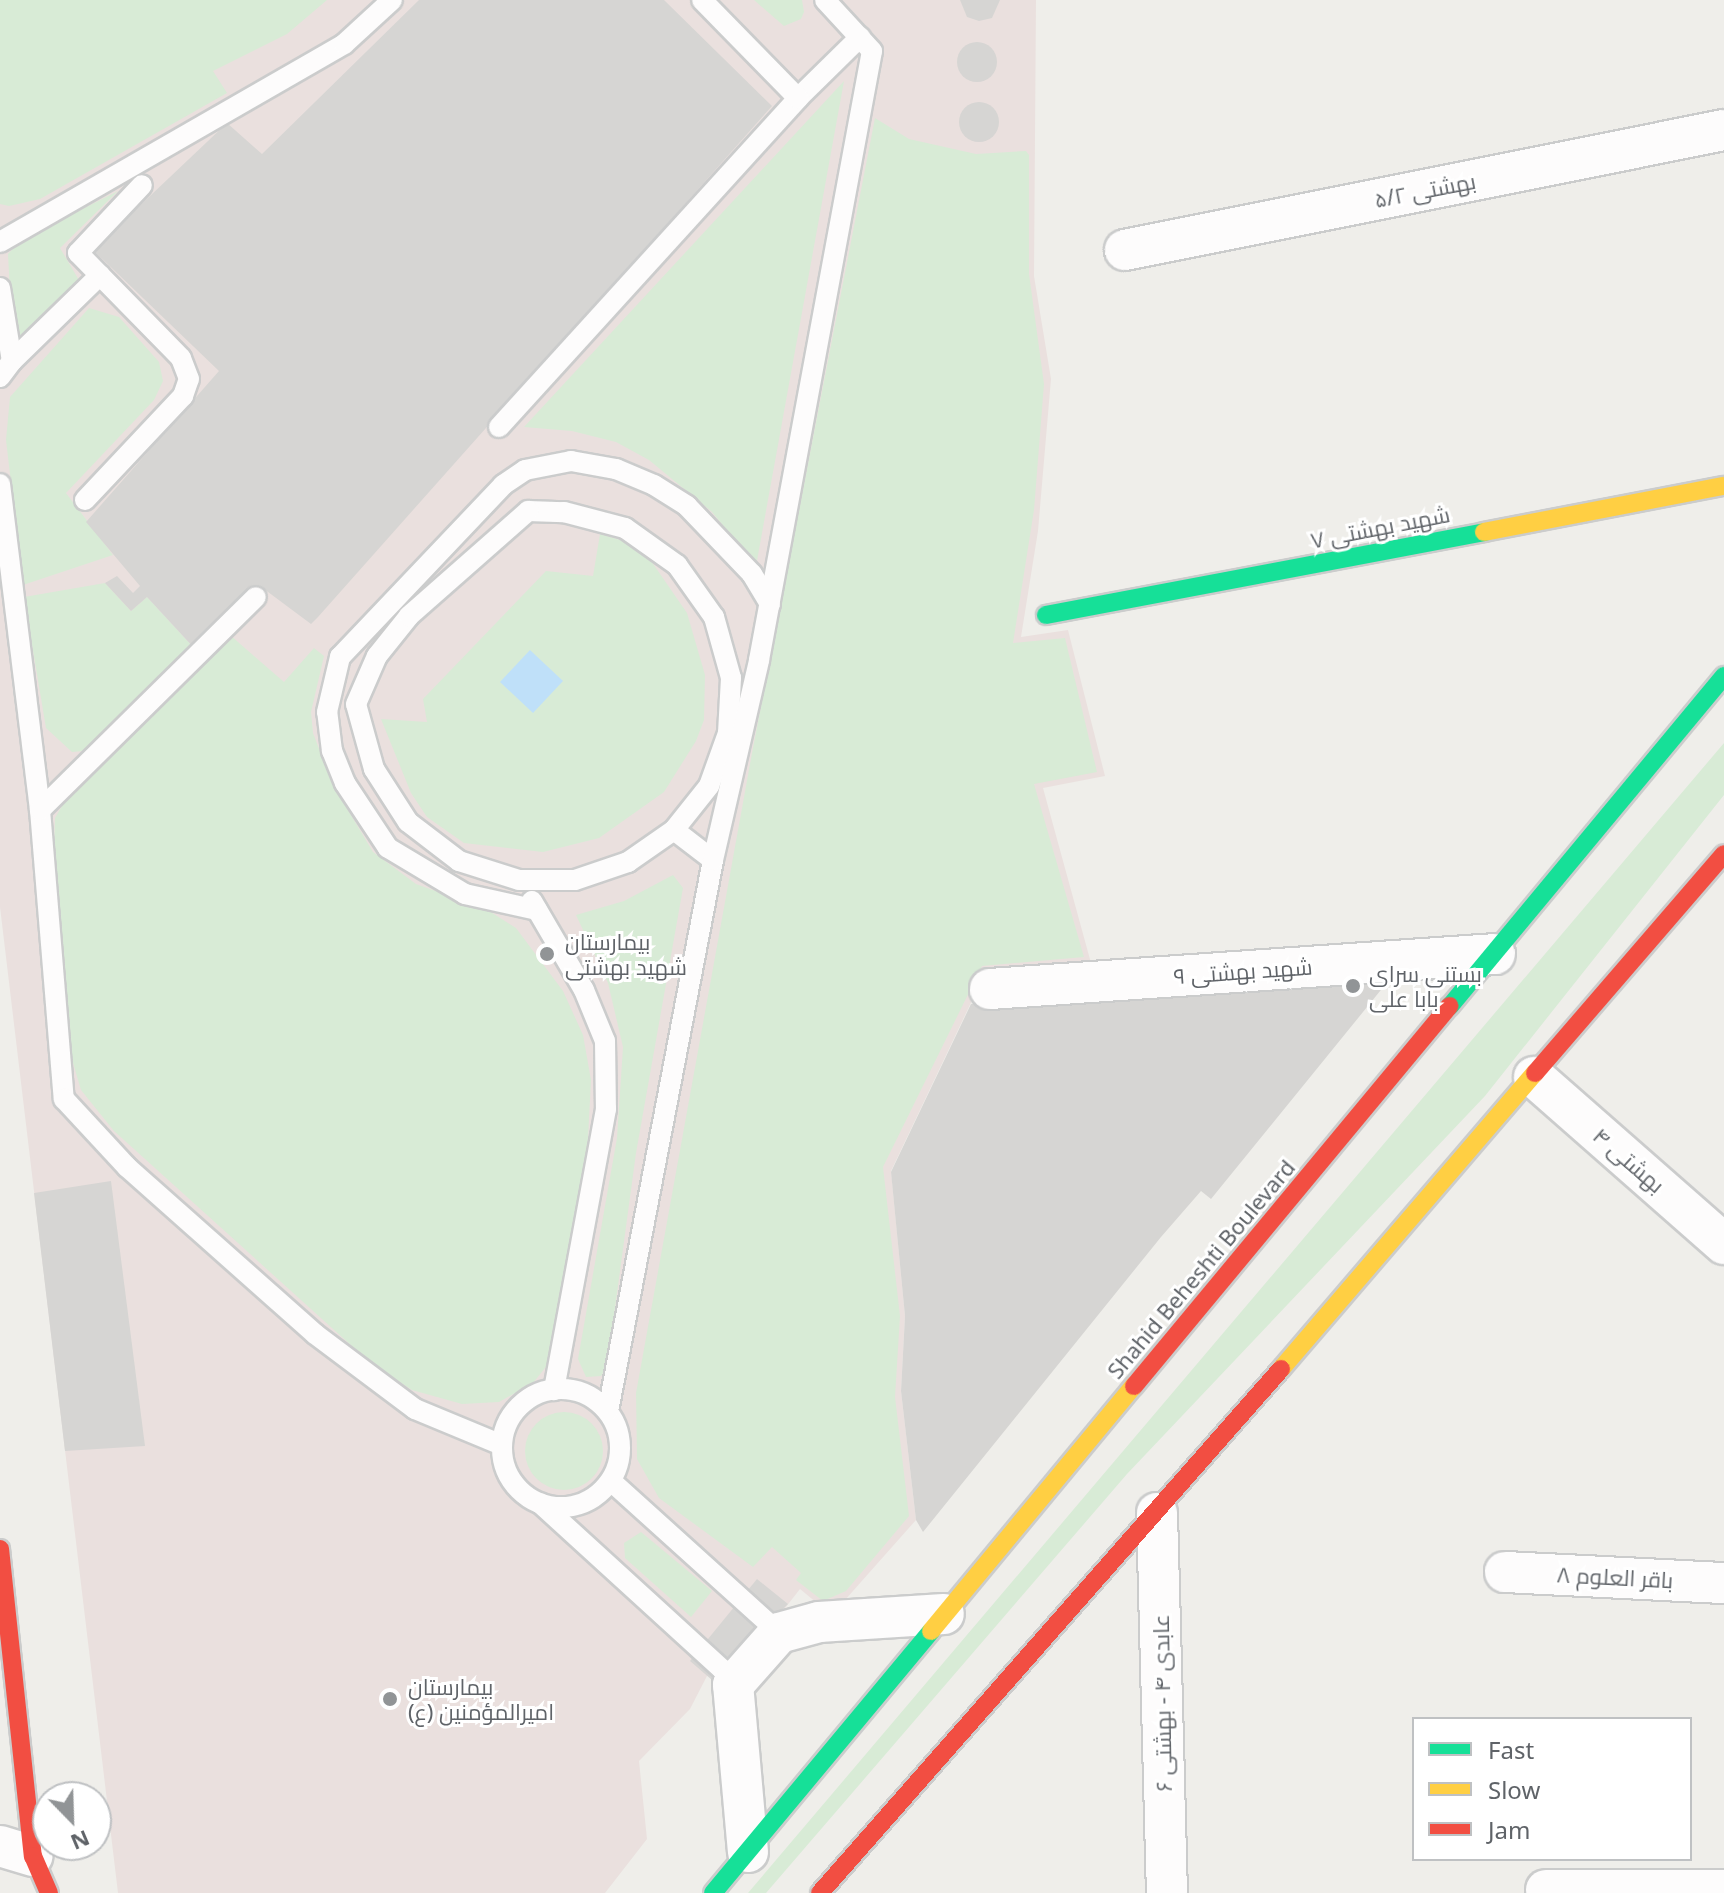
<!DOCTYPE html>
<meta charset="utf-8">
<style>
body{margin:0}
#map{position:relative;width:1724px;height:1893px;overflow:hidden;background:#efeeea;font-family:"Noto Sans",Cairo,sans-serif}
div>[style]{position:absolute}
.medical>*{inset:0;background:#eae0de}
.green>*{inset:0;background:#d8ebd6}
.round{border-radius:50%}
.water>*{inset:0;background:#bfe0f9}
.building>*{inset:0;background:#d6d5d3}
.roads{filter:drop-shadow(2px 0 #cbcccc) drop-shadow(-2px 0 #cbcccc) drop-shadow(0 2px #cbcccc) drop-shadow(0 -2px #cbcccc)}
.lane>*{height:20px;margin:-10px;padding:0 10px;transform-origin:10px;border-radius:10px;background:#fdfcfc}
.lane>.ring{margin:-10px;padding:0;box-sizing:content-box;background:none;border:20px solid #fdfcfc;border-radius:50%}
.street>*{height:40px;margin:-20px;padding:0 20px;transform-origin:20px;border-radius:20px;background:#fdfcfc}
.fast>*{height:18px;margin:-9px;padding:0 9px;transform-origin:9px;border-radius:9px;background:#16e098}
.slow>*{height:18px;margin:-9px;padding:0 9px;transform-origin:9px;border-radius:9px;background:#ffcf43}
.jam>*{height:18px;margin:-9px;padding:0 9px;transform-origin:9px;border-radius:9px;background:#f24e42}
.dots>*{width:22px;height:22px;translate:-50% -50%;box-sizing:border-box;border:4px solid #fff;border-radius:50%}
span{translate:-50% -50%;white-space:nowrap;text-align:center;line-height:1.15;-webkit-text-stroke:6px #fff;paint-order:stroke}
.street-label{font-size:22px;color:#5f6368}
.poi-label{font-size:22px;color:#5f6368}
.left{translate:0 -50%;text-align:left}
.legend{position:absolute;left:1412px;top:1717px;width:280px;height:144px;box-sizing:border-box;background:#fff;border:2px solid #bfc1c3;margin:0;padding:10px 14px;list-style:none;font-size:24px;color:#5f6368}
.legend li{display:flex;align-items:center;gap:16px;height:40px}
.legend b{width:40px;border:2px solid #bfc1c3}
.north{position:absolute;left:32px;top:1781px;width:80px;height:80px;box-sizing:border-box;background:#fff;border:2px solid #bfc1c3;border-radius:50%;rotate:157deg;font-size:22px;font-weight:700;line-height:32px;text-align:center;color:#5f6368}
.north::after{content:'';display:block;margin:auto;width:28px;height:36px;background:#919496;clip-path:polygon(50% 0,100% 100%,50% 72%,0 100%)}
</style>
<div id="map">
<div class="medical">
<i style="clip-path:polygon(0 0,1036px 0,1034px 276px,1051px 379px,1038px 531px,1021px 637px,1068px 630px,1105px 776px,1043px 788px,1091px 963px,986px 971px,891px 1171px,905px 1316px,901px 1391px,916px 1520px,845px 1600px,823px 1608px,800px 1589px,771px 1626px,707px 1676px,690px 1709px,639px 1761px,647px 1839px,605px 1893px,118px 1893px,0 907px)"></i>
</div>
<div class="green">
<i style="clip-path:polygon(0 0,327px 0,287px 34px,213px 71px,227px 93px,40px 199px,9px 206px,0 204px)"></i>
<i style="clip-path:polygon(754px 0,802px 0,804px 12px,801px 19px,784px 26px)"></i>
<i style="clip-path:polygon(844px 81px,756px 566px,712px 512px,649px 460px,616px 442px,572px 431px,524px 427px)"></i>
<i style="clip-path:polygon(875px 118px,909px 139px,976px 154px,1026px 151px,1029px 155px,1029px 274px,1044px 384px,1034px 510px,1013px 643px,1065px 638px,1097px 772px,1034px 784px,1084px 957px,982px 966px,883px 1167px,900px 1316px,895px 1397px,909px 1516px,846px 1591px,823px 1601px,796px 1580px,801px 1573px,772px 1547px,753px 1567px,659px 1498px,637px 1459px,636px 1393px,752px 753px)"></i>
<i style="clip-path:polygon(118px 191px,60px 248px,80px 282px,28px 336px,19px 338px,12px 331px,8px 254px,21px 240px)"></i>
<i style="clip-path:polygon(89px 308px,119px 317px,159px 362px,163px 381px,154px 400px,66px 493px,113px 555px,23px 585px,6px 440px,10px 397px)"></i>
<i style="clip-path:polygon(600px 534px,634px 544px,647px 555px,687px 613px,705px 675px,704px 720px,696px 741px,664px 792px,599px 838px,543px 852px,464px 843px,427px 817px,411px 793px,381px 719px,427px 722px,423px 699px,546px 571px,593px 576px)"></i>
<i style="clip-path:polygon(105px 583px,131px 611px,147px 597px,195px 649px,83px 751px,72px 752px,46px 728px,24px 597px)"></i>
<i style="clip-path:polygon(230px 635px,284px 682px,314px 648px,324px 656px,311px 712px,313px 733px,333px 785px,373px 852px,416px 884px,486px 909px,516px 928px,563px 991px,583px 1035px,591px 1080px,588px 1139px,556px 1338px,549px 1363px,533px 1383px,499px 1402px,462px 1404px,412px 1390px,374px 1366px,114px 1131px,81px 1090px,71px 1056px,54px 850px,55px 818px,70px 792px)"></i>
<i style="clip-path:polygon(1724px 743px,1724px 795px,1485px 1096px,1127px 1474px,766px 1893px,748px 1893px)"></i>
<i style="clip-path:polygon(673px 875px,683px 888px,636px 1153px,607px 1367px,601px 1376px,586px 1377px,578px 1359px,617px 1138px,623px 1047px,608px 983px,576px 915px,624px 901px)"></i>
<i class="round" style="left:525px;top:1412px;width:78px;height:78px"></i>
<i style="clip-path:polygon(641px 1532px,712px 1591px,691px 1617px,625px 1558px,624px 1543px)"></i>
</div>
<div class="water">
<i style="clip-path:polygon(530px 650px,563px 681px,533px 713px,500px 682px)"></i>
</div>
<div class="building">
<i style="clip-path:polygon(419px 0,664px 0,772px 106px,318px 617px,311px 624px,260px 586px,195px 649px,147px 597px,131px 611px,105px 583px,117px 576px,133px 593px,140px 586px,86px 522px,219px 371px,93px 250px,227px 123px,262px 154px)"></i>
<i style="clip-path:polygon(960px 0,1000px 0,992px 18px,979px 21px,967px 17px)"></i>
<i class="round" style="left:957px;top:42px;width:40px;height:40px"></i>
<i class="round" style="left:959px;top:102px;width:40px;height:40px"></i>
<i style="clip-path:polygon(1389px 980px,1211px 1199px,1201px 1191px,1161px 1237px,923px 1532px,916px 1520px,901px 1391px,905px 1316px,891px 1172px,971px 1004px)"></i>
<i style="clip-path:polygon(111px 1181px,145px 1446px,65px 1451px,34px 1193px)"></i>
<i style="clip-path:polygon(757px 1579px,788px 1604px,712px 1680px,690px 1661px)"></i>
</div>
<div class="roads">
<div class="lane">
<i style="left:798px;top:98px;width:87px;rotate:-44.5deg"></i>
<i style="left:0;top:242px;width:397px;rotate:-29.9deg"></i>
<i style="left:344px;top:44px;width:65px;rotate:-42.5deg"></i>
<i style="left:0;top:288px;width:74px;rotate:80.7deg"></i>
<i style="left:12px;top:361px;width:20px;rotate:127deg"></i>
<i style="left:12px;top:361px;width:123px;rotate:-44.3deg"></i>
<i style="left:499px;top:427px;width:445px;rotate:-47.7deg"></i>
<i style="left:798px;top:98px;width:137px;rotate:-134.4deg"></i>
<i style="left:0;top:484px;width:328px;rotate:83deg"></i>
<i style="left:40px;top:810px;width:290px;rotate:85.3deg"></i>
<i style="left:64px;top:1099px;width:93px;rotate:47.2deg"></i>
<i style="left:127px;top:1167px;width:251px;rotate:41.6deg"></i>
<i style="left:315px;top:1334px;width:125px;rotate:36.9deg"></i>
<i style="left:415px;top:1409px;width:94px;rotate:22.5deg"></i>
<i style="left:85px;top:500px;width:143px;rotate:-46.7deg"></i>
<i style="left:183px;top:396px;width:18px;rotate:-71deg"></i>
<i style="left:189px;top:379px;width:22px;rotate:-111deg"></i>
<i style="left:181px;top:358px;width:147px;rotate:-134.4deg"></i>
<i style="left:78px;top:253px;width:93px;rotate:-46.7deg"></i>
<i style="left:528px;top:511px;width:36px;rotate:2deg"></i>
<i style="left:564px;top:512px;width:63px;rotate:14.7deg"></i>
<i style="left:625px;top:528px;width:64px;rotate:35.4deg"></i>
<i style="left:677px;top:565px;width:64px;rotate:54.6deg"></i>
<i style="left:714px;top:617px;width:63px;rotate:74.4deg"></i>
<i style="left:731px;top:678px;width:55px;rotate:93.1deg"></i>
<i style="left:728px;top:733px;width:56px;rotate:109.7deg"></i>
<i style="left:709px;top:786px;width:56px;rotate:128.5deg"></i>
<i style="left:674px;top:830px;width:56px;rotate:145.2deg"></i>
<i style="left:628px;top:862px;width:56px;rotate:161.2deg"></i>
<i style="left:575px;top:880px;width:56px;rotate:180deg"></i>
<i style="left:519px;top:880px;width:63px;rotate:-162.4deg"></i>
<i style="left:459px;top:861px;width:64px;rotate:-142.6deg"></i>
<i style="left:408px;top:822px;width:63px;rotate:-122.7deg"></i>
<i style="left:374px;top:769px;width:67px;rotate:-105.5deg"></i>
<i style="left:356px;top:704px;width:52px;rotate:-66.4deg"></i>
<i style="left:377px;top:656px;width:51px;rotate:-51.3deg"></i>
<i style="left:409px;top:616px;width:159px;rotate:-41.4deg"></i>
<i style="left:40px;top:810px;width:303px;rotate:-44.6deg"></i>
<i style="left:674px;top:830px;width:49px;rotate:37.6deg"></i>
<i style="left:532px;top:901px;width:103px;rotate:59.7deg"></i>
<i style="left:584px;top:990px;width:55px;rotate:67.6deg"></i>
<i style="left:605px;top:1041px;width:68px;rotate:89.2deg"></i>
<i style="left:606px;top:1109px;width:286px;rotate:100.5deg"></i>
<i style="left:537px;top:910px;width:74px;rotate:-167.5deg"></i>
<i style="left:465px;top:894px;width:90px;rotate:-149.1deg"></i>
<i style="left:388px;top:848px;width:78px;rotate:-123.5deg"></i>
<i style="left:345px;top:783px;width:35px;rotate:-112deg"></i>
<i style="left:332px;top:751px;width:39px;rotate:-97deg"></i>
<i style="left:327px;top:712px;width:57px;rotate:-76.7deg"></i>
<i style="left:340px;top:657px;width:237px;rotate:-46.5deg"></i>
<i style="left:503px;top:485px;width:27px;rotate:-34deg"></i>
<i style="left:525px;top:470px;width:47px;rotate:-11.1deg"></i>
<i style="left:571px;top:461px;width:46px;rotate:10.1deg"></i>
<i style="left:616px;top:469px;width:41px;rotate:22.8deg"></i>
<i style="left:654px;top:485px;width:39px;rotate:32deg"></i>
<i style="left:687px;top:506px;width:94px;rotate:46.3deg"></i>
<i style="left:752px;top:574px;width:35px;rotate:59deg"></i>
<i class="ring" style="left:502px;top:1389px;width:98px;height:98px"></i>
<i style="left:608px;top:1411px;width:561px;rotate:-79.21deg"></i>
<i style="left:713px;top:860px;width:205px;rotate:-77deg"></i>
<i style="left:759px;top:660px;width:619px;rotate:-79.49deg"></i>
<i style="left:872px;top:51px;width:69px;rotate:-132.7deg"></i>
<i style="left:611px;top:1481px;width:227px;rotate:42.1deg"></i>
<i style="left:540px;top:1503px;width:246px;rotate:42.4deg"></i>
<i style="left:722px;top:1669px;width:19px;rotate:55deg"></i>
</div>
<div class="street">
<i style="left:1125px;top:250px;width:611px;rotate:-11.33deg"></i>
<i style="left:990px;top:989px;width:506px;rotate:-3.96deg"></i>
<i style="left:1534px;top:1077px;width:253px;rotate:41.3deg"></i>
<i style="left:1157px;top:1513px;width:380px;rotate:88.5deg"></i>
<i style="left:1505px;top:1572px;width:219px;rotate:2.9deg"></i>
<i style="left:0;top:1846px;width:34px;rotate:17deg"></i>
<i style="left:748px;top:1852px;width:168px;rotate:-95.1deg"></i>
<i style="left:733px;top:1685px;width:69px;rotate:-48.5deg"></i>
<i style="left:779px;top:1633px;width:41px;rotate:-15.4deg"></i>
<i style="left:819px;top:1622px;width:125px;rotate:-3.7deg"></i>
<i style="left:1546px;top:1890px;width:178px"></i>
</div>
<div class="fast">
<i style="left:1046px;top:615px;width:446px;rotate:-10.7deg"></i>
<i style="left:1450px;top:1006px;width:429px;rotate:-50.3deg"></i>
<i style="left:713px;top:1893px;width:341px;rotate:-50.2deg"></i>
</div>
<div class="slow">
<i style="left:1484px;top:532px;width:244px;rotate:-10.9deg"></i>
<i style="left:1281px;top:1369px;width:390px;rotate:-49.4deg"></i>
<i style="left:931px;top:1631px;width:318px;rotate:-50.4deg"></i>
</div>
<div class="jam">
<i style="left:1535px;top:1073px;width:289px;rotate:-49.2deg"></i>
<i style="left:1134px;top:1386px;width:494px;rotate:-50.3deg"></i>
<i style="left:0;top:1549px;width:309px;rotate:83.9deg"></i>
<i style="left:33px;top:1856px;width:40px;rotate:66.6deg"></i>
<i style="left:820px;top:1893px;width:698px;rotate:-48.66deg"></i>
</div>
</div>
<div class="dots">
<i style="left:547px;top:954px;background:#919496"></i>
<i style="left:1353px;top:986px;background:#919496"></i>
<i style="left:390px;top:1699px;background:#919496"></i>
</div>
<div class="street-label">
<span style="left:1425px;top:190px;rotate:-11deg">بهشتی ۵/۲</span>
<span style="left:1380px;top:527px;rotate:-11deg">شهید بهشتی ۷</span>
<span style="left:1243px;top:971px;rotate:-4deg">شهید بهشتی ۹</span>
<span style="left:1629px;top:1160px;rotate:41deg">بهشتی ۴</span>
<span style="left:1201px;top:1269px;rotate:-50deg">Shahid Beheshti Boulevard</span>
<span style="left:1615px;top:1577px;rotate:3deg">باقر العلوم ۸</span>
<span style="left:1162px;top:1703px;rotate:-91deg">عابدی ۴ - بهشتی ۶</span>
</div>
<div class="poi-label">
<span class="left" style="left:565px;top:954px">بیمارستان<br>شهید بهشتی</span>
<span class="left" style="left:1369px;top:986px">بستنی سرای<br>بابا علی</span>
<span class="left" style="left:408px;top:1699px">بیمارستان<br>امیرالمؤمنین (ع)</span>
</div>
<ul class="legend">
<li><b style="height:10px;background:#16e098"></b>Fast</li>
<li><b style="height:10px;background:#ffcf43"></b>Slow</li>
<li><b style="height:10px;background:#f24e42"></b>Jam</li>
</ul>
<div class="north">N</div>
</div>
